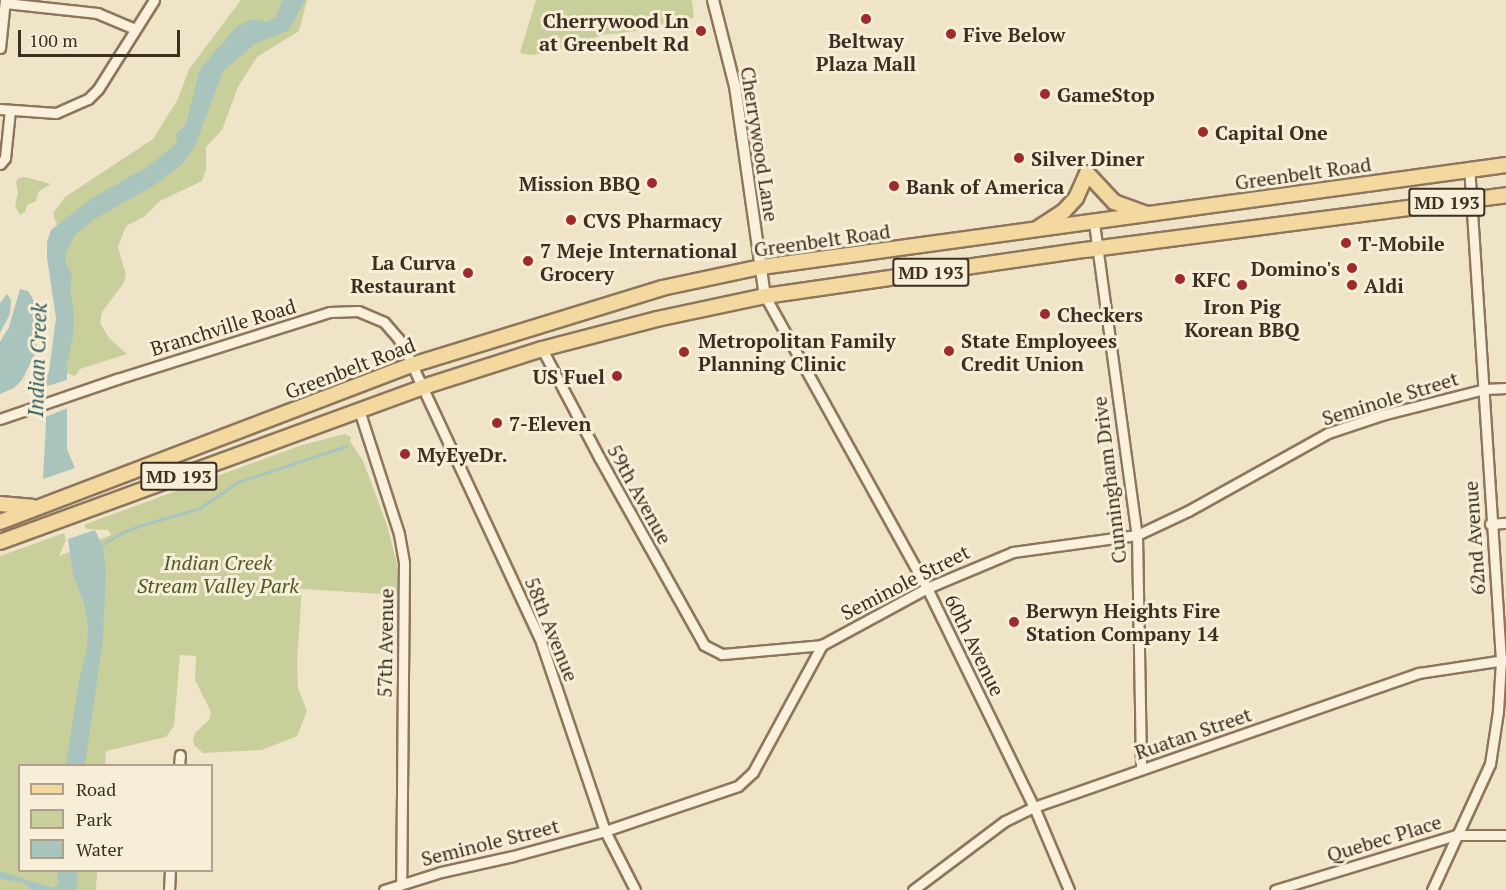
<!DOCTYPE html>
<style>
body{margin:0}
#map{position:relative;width:1506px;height:890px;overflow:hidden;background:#f0e4c8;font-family:"PT Serif",serif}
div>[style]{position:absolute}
.green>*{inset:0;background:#c9cf9b}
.water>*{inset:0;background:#a9c4bc}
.pier>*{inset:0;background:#f0e4c8}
.stream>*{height:3px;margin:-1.5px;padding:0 1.5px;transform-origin:1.5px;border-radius:1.5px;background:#a9c4bc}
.roads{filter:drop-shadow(2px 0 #8d765c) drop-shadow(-2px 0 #8d765c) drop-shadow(0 2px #8d765c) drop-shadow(0 -2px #8d765c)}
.minor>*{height:9px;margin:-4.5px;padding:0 4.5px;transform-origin:4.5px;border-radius:4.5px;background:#faf1dc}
.tertiary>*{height:10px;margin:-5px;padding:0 5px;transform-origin:5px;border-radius:5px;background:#faf1dc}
.primary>*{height:14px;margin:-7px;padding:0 7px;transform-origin:7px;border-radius:7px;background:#f3d9a0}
.dots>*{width:16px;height:16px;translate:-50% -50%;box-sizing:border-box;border:3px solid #f7eed8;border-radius:50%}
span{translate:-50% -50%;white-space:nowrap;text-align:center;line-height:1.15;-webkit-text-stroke:6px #f7eed8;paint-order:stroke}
.shield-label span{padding:2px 4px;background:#f7eed8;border:2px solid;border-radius:4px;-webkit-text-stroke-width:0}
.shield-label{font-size:18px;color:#3d2e20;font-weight:700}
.poi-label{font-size:20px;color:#3d2e20;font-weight:700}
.right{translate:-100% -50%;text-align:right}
.left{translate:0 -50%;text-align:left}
.street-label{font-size:20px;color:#3d2e20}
.park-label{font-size:20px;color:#4d5a26;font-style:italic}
.water-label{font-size:21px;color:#2f5d5a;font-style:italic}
.legend{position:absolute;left:18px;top:764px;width:195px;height:108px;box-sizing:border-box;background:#f7eed8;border:2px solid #ada18e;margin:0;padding:8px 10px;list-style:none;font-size:18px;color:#3d2e20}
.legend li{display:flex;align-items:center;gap:12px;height:30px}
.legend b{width:30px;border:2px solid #ada18e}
.scale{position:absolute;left:18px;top:30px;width:162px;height:27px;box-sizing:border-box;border:3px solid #3d2e20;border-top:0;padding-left:8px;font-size:18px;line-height:21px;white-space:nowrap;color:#3d2e20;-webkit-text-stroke:4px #f7eed8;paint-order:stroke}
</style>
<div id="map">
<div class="green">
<i style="clip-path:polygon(241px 0,307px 0,299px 31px,257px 57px,238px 87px,222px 130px,206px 147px,206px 169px,202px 181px,160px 201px,144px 217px,126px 226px,118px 247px,126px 275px,123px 284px,102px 312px,100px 323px,109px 338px,127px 354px,80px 369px,75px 376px,59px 370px,63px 245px,53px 213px,65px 197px,153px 139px,178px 99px,189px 69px)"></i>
<i style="clip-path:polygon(536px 0,692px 0,694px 17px,675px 27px,601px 35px,577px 46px,533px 55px,523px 54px,520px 52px)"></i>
<i style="clip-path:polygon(25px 177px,51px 184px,38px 192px,36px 201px,27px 205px,25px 212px,20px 215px,15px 206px,18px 193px,16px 182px,18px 178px)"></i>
<i style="clip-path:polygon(345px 434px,351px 437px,350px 441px,363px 461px,387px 525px,400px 576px,399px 595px,302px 589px,297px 663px,298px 688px,307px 711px,297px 736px,262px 750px,203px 753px,194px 745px,193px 740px,195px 733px,209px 720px,211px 712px,195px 680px,196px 656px,180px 655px,174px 726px,166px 737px,106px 751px,105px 765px,20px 766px,20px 870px,97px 871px,96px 890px,0 890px,0 556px,64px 533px,66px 540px,59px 556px,111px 535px,108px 530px,87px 529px,84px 526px,86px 524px,302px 445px)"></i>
</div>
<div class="water">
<i style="clip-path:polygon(282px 0,305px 0,289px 30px,255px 44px,223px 71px,195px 146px,182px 164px,155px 185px,93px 220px,75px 235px,66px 252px,65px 260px,72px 276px,70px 290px,74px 313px,73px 337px,67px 363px,67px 449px,75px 468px,43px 479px,46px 423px,43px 383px,49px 372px,56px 318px,47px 258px,47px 242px,51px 230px,92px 198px,147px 167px,177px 143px,176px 135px,186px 124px,200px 69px,237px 26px,253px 19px,266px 22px,276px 17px)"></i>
<i style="clip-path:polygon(20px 289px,28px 291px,39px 309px,36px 352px,22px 380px,14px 388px,0 394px,0 342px,9px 327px)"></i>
<i style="clip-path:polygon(7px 294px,11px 300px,10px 314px,0 333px,0 303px)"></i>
<i style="clip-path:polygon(95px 530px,102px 545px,106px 568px,103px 639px,85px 765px,66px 765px,79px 681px,87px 649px,88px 625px,84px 603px,73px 574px,68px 539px)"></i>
<i style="clip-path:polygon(0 871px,53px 888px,58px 884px,57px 871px,77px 871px,77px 890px,32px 890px,22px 882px,0 879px)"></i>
</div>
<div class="pier">
<i style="clip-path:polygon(70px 379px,70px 407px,43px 418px,41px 388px)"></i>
</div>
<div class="stream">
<i style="left:100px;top:546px;width:25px;rotate:-32deg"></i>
<i style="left:121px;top:533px;width:22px;rotate:-21deg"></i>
<i style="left:142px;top:525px;width:60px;rotate:-16.3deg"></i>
<i style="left:200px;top:508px;width:46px;rotate:-34.4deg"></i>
<i style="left:238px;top:482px;width:114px;rotate:-18.4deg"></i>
</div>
<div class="roads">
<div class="minor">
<i style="left:5px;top:3px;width:93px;rotate:6.2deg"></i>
<i style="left:97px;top:13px;width:41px;rotate:22.8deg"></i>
<i style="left:0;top:48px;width:48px;rotate:-84.1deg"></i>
<i style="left:0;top:109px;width:56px;rotate:4.1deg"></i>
<i style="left:56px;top:113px;width:35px;rotate:-24deg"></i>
<i style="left:88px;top:99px;width:14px;rotate:-45deg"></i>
<i style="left:98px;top:89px;width:105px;rotate:-57.8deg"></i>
<i style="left:0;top:164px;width:8px;rotate:-50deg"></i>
<i style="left:5px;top:158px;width:48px;rotate:-84.1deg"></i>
<i style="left:1094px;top:223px;width:315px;rotate:82.2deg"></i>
<i style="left:1137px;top:535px;width:234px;rotate:89deg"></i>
<i style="left:765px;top:296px;width:334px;rotate:61deg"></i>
<i style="left:927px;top:588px;width:244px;rotate:64deg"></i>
<i style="left:1034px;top:807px;width:90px;rotate:67.1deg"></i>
<i style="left:542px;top:349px;width:122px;rotate:62.2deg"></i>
<i style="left:599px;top:457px;width:215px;rotate:60.8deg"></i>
<i style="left:704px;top:645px;width:20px;rotate:27deg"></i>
<i style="left:722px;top:654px;width:100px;rotate:-5.1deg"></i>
<i style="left:359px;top:410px;width:130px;rotate:72.1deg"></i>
<i style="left:399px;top:534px;width:29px;rotate:80deg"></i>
<i style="left:404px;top:563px;width:320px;rotate:90.5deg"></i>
<i style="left:0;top:419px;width:124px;rotate:-18.9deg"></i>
<i style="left:117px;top:379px;width:223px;rotate:-17.5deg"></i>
<i style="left:330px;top:312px;width:28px;rotate:-2deg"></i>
<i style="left:358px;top:311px;width:28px;rotate:23deg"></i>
<i style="left:384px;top:322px;width:21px;rotate:49deg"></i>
<i style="left:398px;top:338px;width:18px;rotate:61deg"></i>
<i style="left:407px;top:354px;width:318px;rotate:65deg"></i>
<i style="left:541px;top:642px;width:200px;rotate:71.3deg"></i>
<i style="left:605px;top:831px;width:66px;rotate:63deg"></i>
<i style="left:1490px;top:524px;width:16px;rotate:-4deg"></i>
<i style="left:179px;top:766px;width:11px;rotate:-85deg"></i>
<i style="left:169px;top:890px;width:20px;rotate:-87deg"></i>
<i style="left:384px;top:890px;width:60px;rotate:-17.5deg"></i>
<i style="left:441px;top:872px;width:74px;rotate:-12.5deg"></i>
<i style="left:513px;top:856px;width:95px;rotate:-15.2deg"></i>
<i style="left:605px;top:831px;width:140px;rotate:-18.7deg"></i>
<i style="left:738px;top:786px;width:21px;rotate:-43deg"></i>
<i style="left:753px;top:772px;width:145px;rotate:-61.5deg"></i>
<i style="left:822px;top:645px;width:119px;rotate:-28.5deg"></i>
<i style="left:927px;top:588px;width:93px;rotate:-22.7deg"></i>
<i style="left:1013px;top:552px;width:125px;rotate:-7.8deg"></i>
<i style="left:1137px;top:535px;width:56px;rotate:-25.2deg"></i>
<i style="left:1188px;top:511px;width:160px;rotate:-29.1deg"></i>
<i style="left:1328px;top:433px;width:57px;rotate:-18.4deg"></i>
<i style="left:1382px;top:415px;width:106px;rotate:-14.2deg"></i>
<i style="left:1485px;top:389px;width:21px;rotate:-3deg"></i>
<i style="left:913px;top:890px;width:115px;rotate:-36.9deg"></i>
<i style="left:1005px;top:821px;width:32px;rotate:-26deg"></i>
<i style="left:1034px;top:807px;width:408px;rotate:-19.2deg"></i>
<i style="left:1419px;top:673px;width:87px;rotate:-8.6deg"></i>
<i style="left:1275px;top:890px;width:189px;rotate:-16.9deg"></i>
<i style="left:1456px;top:835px;width:50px"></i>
<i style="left:1432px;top:890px;width:139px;rotate:-65.3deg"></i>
<i style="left:1490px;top:764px;width:54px;rotate:-81.4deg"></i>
<i style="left:1498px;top:711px;width:51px;rotate:-86.6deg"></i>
<i style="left:1501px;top:660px;width:491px;rotate:-93.7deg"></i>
</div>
<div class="tertiary">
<i style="left:713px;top:0;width:89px;rotate:75.7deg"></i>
<i style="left:735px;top:86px;width:212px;rotate:81.9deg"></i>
</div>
<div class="primary">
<i style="left:1087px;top:173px;width:40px;rotate:47deg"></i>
<i style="left:1114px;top:202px;width:33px;rotate:20deg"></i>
<i style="left:1038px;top:228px;width:31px;rotate:-33deg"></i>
<i style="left:1064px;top:211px;width:18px;rotate:-47deg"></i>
<i style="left:1076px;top:198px;width:27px;rotate:-66deg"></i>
<i style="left:0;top:504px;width:32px;rotate:5deg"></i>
<i style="left:0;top:522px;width:441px;rotate:-20.9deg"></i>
<i style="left:412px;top:365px;width:262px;rotate:-17.1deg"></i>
<i style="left:662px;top:288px;width:101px;rotate:-12deg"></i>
<i style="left:761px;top:267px;width:752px;rotate:-7.8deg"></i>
<i style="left:0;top:542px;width:451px;rotate:-20.1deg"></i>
<i style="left:423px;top:387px;width:125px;rotate:-17.7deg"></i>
<i style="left:542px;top:349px;width:119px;rotate:-14.6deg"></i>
<i style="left:657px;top:319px;width:110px;rotate:-12deg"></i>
<i style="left:765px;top:296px;width:323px;rotate:-8.2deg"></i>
<i style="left:1085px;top:250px;width:425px;rotate:-7.4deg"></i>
</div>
</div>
<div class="dots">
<i style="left:866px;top:19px;background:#9e2a2b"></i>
<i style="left:701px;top:31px;background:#9e2a2b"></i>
<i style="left:951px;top:34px;background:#9e2a2b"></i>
<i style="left:1045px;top:94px;background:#9e2a2b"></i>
<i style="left:1203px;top:132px;background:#9e2a2b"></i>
<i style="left:1019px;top:158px;background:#9e2a2b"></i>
<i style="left:652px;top:183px;background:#9e2a2b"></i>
<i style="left:894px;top:186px;background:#9e2a2b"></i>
<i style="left:571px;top:220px;background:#9e2a2b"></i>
<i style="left:1346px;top:243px;background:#9e2a2b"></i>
<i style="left:528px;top:261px;background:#9e2a2b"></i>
<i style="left:1352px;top:268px;background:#9e2a2b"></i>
<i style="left:468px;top:273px;background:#9e2a2b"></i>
<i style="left:1180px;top:279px;background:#9e2a2b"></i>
<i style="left:1242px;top:285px;background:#9e2a2b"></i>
<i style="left:1352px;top:285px;background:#9e2a2b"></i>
<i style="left:1045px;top:314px;background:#9e2a2b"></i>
<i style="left:949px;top:351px;background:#9e2a2b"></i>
<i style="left:684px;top:352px;background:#9e2a2b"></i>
<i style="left:617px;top:376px;background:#9e2a2b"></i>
<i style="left:497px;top:423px;background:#9e2a2b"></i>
<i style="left:405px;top:454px;background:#9e2a2b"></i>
<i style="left:1014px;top:622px;background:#9e2a2b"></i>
</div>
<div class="shield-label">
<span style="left:1447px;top:202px">MD 193</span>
<span style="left:931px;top:272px">MD 193</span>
<span style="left:179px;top:476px">MD 193</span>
</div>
<div class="poi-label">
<span class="right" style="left:689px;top:32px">Cherrywood Ln<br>at Greenbelt Rd</span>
<span class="left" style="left:963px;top:34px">Five Below</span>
<span style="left:866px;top:52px">Beltway<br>Plaza Mall</span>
<span class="left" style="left:1057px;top:94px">GameStop</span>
<span class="left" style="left:1215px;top:132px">Capital One</span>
<span class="left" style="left:1031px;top:158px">Silver Diner</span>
<span class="right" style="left:640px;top:183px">Mission BBQ</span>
<span class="left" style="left:906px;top:186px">Bank of America</span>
<span class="left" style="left:583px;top:220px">CVS Pharmacy</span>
<span class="left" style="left:1358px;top:243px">T-Mobile</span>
<span class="left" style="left:540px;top:262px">7 Meje International<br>Grocery</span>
<span class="right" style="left:456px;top:274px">La Curva<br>Restaurant</span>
<span class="right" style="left:1340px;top:268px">Domino's</span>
<span class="left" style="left:1192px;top:279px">KFC</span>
<span class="left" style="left:1364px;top:285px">Aldi</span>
<span style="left:1242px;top:318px">Iron Pig<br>Korean BBQ</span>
<span class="left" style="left:1057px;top:314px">Checkers</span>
<span class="left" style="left:698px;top:352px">Metropolitan Family<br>Planning Clinic</span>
<span class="left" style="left:961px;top:352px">State Employees<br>Credit Union</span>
<span class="right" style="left:605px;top:376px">US Fuel</span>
<span class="left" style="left:509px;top:423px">7-Eleven</span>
<span class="left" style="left:417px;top:454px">MyEyeDr.</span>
<span class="left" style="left:1026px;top:622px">Berwyn Heights Fire<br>Station Company 14</span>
</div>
<div class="street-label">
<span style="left:760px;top:144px;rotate:81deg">Cherrywood Lane</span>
<span style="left:1303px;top:173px;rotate:-8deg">Greenbelt Road</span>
<span style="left:822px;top:240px;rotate:-8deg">Greenbelt Road</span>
<span style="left:223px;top:327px;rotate:-17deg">Branchville Road</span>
<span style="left:350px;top:368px;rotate:-21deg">Greenbelt Road</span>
<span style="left:1390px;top:398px;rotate:-17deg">Seminole Street</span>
<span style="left:1109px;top:480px;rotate:-97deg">Cunningham Drive</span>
<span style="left:640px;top:494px;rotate:61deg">59th Avenue</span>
<span style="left:1474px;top:538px;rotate:-94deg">62nd Avenue</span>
<span style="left:905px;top:582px;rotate:-27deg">Seminole Street</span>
<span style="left:552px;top:629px;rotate:68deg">58th Avenue</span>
<span style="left:385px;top:643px;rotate:-89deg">57th Avenue</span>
<span style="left:975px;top:645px;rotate:64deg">60th Avenue</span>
<span style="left:1193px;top:733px;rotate:-19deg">Ruatan Street</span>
<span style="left:1384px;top:838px;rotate:-17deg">Quebec Place</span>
<span style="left:490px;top:842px;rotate:-14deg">Seminole Street</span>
</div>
<div class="park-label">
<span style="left:218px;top:574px">Indian Creek<br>Stream Valley Park</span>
</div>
<div class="water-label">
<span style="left:37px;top:360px;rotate:-88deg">Indian Creek</span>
</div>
<ul class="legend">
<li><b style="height:8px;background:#f3d9a0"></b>Road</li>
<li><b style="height:16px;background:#c9cf9b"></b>Park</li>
<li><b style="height:16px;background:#a9c4bc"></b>Water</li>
</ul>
<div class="scale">100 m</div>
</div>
